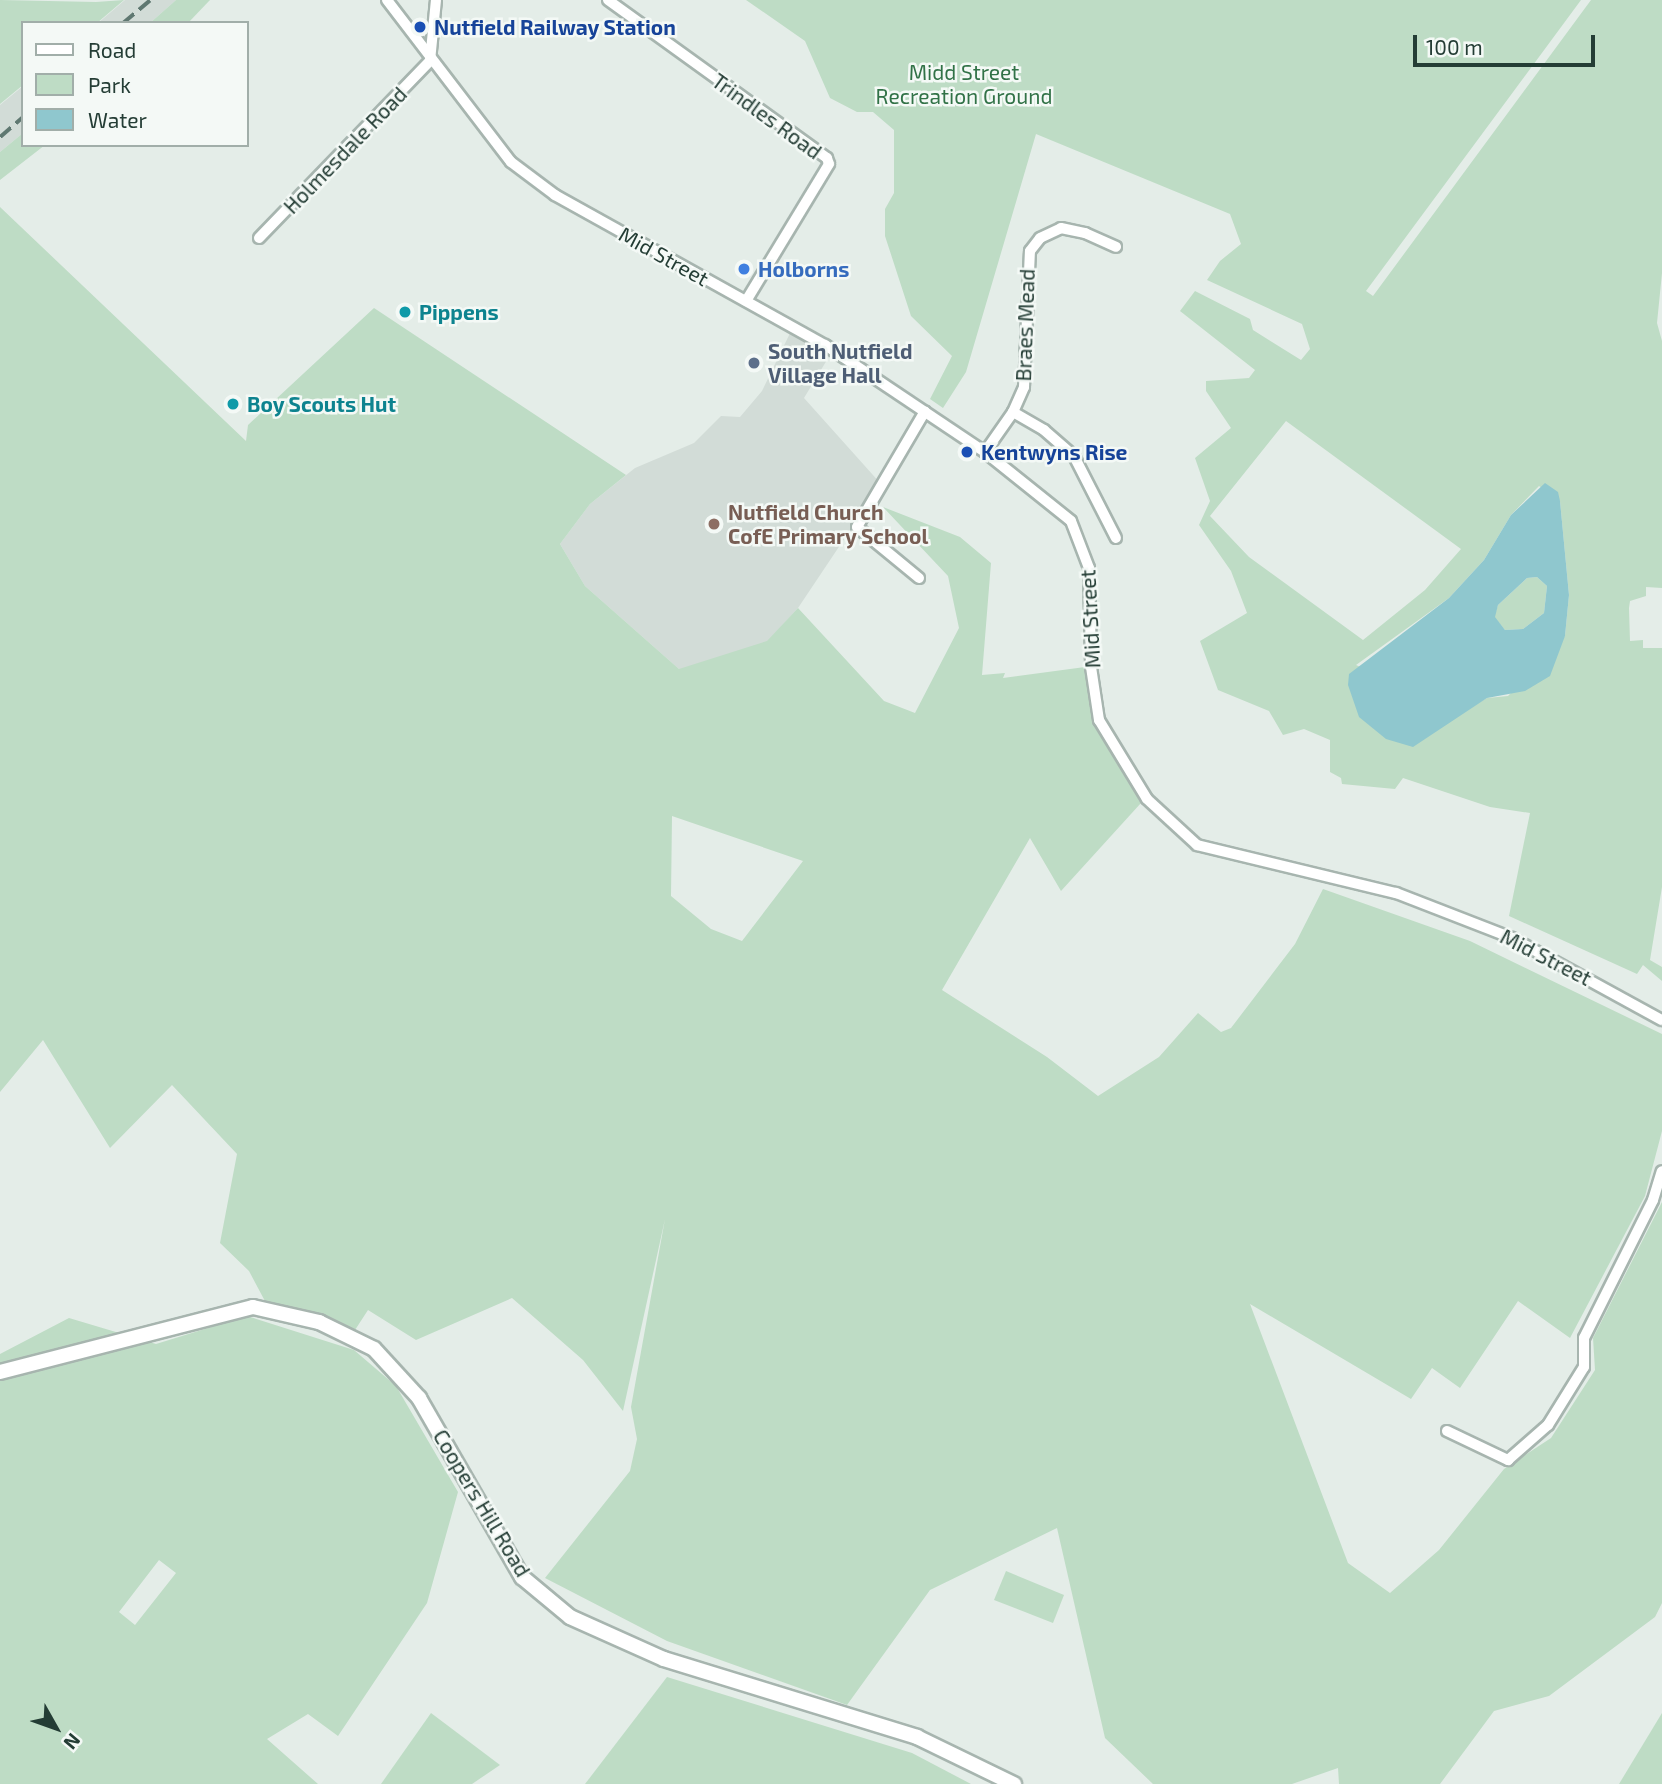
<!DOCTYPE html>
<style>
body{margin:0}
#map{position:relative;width:1662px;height:1784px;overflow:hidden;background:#e4ede8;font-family:"Exo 2",sans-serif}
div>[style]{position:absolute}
.built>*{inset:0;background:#d2dcd7}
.green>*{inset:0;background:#bedcc5}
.water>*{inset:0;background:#8fc7ce}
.roads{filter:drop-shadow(2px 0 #a7b5af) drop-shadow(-2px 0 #a7b5af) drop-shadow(0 2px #a7b5af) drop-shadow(0 -2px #a7b5af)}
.minor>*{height:10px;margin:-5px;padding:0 5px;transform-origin:5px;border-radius:5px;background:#fff}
.tertiary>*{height:14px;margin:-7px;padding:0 7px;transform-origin:7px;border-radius:7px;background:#fff}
.rail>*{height:3.5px;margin-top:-1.75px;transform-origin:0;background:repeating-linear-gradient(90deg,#5f7871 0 14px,transparent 0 21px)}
.dots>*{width:19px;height:19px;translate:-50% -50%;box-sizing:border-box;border:4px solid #f4f9f6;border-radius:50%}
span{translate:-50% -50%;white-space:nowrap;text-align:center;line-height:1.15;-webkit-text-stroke:5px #f4f9f6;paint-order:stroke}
.transit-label{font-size:21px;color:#164399;font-weight:700}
.left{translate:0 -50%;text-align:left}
.park-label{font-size:21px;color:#317247}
.street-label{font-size:21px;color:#243d35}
.shop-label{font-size:21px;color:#366cbe;font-weight:700}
.culture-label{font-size:21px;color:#0d838f;font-weight:700}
.service-label{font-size:21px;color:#4e5e75;font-weight:700}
.education-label{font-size:21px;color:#785e54;font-weight:700}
.legend{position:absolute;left:21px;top:21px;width:228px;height:126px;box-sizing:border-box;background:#f4f9f6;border:2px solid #a1aea9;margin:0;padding:9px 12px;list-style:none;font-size:21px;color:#243d35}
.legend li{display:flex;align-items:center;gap:14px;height:35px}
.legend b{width:35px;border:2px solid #a1aea9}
.north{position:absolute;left:21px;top:1693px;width:70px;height:70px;-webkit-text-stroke:5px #f4f9f6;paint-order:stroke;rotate:130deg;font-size:19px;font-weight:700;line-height:28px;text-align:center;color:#243d35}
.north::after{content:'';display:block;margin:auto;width:24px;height:32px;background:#243d35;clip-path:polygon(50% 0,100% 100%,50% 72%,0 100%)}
.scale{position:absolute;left:1413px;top:35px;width:182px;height:32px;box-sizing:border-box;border:4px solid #243d35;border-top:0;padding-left:9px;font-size:21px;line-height:24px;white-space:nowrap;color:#243d35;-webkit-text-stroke:5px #f4f9f6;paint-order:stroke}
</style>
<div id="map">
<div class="built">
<i style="clip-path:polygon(125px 0,176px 0,150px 23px,98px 23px)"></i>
<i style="clip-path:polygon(23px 86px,23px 133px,0 152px,0 105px)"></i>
<i style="clip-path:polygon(793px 327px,833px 350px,804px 398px,881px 484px,798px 608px,714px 700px,585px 586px,560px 544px,590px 504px,635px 468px,694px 443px,721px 416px,740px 417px,762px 391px)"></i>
</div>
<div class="green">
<i style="clip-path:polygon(0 0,96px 2px,124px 0,97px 23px,23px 23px,23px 85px,0 104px)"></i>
<i style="clip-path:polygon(176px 0,210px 0,188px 23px,150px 23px)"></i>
<i style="clip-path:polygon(evenodd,746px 0,1581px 0,1366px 291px,1373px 296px,1591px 0,1662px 0,1662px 273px,1657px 323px,1662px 341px,1662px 588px,1646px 587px,1646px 596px,1630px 601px,1629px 608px,1630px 641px,1643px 640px,1643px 648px,1662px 648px,1662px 887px,1650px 960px,1662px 967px,1662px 981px,1643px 965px,1637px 974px,1509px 916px,1530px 813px,1490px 807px,1403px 778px,1395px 789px,1342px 784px,1341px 778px,1330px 772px,1330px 740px,1304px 729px,1283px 735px,1269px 711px,1218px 690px,1200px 641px,1247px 613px,1231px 571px,1199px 525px,1210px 501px,1195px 458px,1231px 428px,1206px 391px,1206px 381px,1249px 378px,1255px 370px,1180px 311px,1195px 291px,1250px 319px,1253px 330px,1301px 360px,1310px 349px,1302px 324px,1207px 280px,1220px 261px,1241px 244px,1230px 214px,1036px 134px,966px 372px,943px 408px,930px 399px,952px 356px,911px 316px,885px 236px,885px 209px,894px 193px,894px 130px,873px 112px,857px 112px,830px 98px,805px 41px,746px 0,1286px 421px,1461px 549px,1425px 590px,1363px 640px,1249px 557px,1210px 516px,1286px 421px,746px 0,1539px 486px,1560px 501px,1569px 595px,1565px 636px,1508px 696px,1487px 698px,1462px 712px,1356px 665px,1449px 598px,1484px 560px,1511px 515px,1539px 486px)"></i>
<i style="clip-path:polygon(23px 133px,23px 145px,45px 145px,0 180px,0 152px)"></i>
<i style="clip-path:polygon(evenodd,0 207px,246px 441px,248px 425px,374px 308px,626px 475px,590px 504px,560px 544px,585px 586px,679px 669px,767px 641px,798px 608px,884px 701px,915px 713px,959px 628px,948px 576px,883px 507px,960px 537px,991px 563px,982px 675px,1005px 673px,1003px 678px,1085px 667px,1094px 721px,1141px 803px,1061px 891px,1030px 838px,942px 990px,1047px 1057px,1098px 1096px,1159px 1057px,1198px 1013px,1221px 1032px,1231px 1028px,1295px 944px,1323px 889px,1470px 941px,1662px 1034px,1662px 1131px,1645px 1196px,1570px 1338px,1518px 1301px,1460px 1388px,1432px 1368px,1411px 1399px,1250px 1304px,1348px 1563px,1390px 1593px,1439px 1550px,1504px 1469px,1551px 1438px,1595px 1370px,1593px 1338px,1662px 1202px,1662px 1603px,1655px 1617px,1549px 1696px,1494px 1711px,1440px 1784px,1339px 1784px,1338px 1768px,1292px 1784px,1153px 1784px,1105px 1738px,1057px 1528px,930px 1590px,847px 1705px,667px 1641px,545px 1578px,630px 1471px,637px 1439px,631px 1407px,665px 1219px,623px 1411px,583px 1360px,512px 1298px,416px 1340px,368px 1310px,355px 1330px,327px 1316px,266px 1303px,249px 1271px,220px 1243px,237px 1154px,172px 1085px,110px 1148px,43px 1040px,0 1092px,0 207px,672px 816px,803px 861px,742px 941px,711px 929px,671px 896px,672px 816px)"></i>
<i style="clip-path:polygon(1537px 577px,1547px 586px,1544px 613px,1523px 629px,1505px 630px,1494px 617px,1498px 605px,1527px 578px)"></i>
<i style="clip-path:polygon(evenodd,247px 1316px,354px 1350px,396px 1386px,458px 1492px,427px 1603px,338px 1736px,308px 1714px,267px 1739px,318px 1784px,0 1784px,0 1354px,69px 1318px,156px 1344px,247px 1316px,159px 1560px,176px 1573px,135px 1625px,119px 1612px,159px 1560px)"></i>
<i style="clip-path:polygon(1006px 1571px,1064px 1595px,1053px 1623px,994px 1600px)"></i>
<i style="clip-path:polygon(667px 1677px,912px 1753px,971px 1784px,585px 1784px)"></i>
<i style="clip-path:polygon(431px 1713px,500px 1765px,472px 1784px,381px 1784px)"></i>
<i style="clip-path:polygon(1662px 1713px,1662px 1784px,1619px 1784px)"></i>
</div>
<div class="water">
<i style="clip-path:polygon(evenodd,1545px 483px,1558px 492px,1560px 501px,1569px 595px,1565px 636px,1550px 676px,1525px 691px,1487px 698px,1413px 747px,1386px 739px,1359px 717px,1348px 685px,1349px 674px,1449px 598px,1484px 560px,1511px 515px,1545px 483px,1537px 577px,1547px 586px,1544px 613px,1523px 629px,1505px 630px,1495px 617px,1498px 605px,1527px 578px,1537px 577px)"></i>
</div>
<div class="roads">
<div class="minor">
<i style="left:387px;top:0;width:204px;rotate:52.6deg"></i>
<i style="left:511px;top:162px;width:55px;rotate:36.9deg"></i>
<i style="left:555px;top:195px;width:309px;rotate:29.1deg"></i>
<i style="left:825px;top:345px;width:192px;rotate:33.8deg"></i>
<i style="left:985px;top:452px;width:110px;rotate:38.7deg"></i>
<i style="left:1071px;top:521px;width:50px;rotate:69deg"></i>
<i style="left:1089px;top:568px;width:99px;rotate:88.8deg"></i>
<i style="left:1091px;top:667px;width:54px;rotate:81.4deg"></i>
<i style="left:1099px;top:720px;width:92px;rotate:58.7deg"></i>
<i style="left:1147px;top:799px;width:68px;rotate:42.6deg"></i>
<i style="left:1197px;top:845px;width:205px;rotate:13.6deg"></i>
<i style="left:1396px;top:893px;width:124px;rotate:21.2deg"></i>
<i style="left:1512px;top:938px;width:171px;rotate:28.7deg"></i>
<i style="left:608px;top:0;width:270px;rotate:35.8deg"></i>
<i style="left:827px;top:158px;width:6px;rotate:72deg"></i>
<i style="left:829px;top:164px;width:160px;rotate:121.2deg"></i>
<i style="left:259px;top:238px;width:246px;rotate:-46deg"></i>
<i style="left:430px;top:61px;width:61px;rotate:-84.4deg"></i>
<i style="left:1013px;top:412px;width:36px;rotate:30deg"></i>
<i style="left:1044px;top:430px;width:40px;rotate:41deg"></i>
<i style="left:1074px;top:456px;width:92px;rotate:62.9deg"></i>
<i style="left:985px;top:452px;width:49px;rotate:-55deg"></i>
<i style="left:1013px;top:412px;width:27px;rotate:-66deg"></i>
<i style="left:1024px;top:387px;width:136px;rotate:-87.5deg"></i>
<i style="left:1030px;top:251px;width:16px;rotate:-52deg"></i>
<i style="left:1040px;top:238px;width:23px;rotate:-25deg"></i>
<i style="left:1061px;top:228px;width:25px;rotate:12deg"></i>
<i style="left:1085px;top:233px;width:34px;rotate:24deg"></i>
<i style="left:919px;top:578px;width:80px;rotate:-140.6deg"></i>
<i style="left:857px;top:527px;width:134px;rotate:-59.6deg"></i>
<i style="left:1447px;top:1431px;width:68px;rotate:25.4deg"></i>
<i style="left:1508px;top:1460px;width:53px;rotate:-41.2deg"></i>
<i style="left:1548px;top:1425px;width:68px;rotate:-58.2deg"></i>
<i style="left:1584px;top:1367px;width:29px;rotate:-90deg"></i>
<i style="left:1584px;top:1338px;width:154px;rotate:-63.4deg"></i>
<i style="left:1653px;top:1200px;width:30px;rotate:-73deg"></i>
</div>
<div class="tertiary">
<i style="left:0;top:1372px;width:261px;rotate:-14.4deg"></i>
<i style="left:253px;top:1307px;width:68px;rotate:12.8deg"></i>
<i style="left:319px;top:1322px;width:61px;rotate:26.1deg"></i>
<i style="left:374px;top:1349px;width:67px;rotate:47.4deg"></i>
<i style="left:419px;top:1398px;width:207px;rotate:60.1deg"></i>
<i style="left:522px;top:1577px;width:62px;rotate:39.8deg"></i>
<i style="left:570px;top:1617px;width:103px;rotate:24.1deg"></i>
<i style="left:664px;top:1659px;width:265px;rotate:17.1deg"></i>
<i style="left:917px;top:1737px;width:108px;rotate:25.9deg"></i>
</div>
</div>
<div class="rail">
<i style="left:123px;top:23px;width:35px;rotate:-40deg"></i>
<i style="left:0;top:137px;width:30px;rotate:-41deg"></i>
</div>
<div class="dots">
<i style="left:420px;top:27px;background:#1a4fb4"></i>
<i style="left:744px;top:269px;background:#3f7fe0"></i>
<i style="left:405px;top:312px;background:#0f9aa8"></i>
<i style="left:754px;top:363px;background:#5c6f8a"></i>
<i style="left:233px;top:404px;background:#0f9aa8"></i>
<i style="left:967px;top:452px;background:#1a4fb4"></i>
<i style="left:714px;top:524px;background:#8d6e63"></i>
</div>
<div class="transit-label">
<span class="left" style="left:434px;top:27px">Nutfield Railway Station</span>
<span class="left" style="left:981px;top:452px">Kentwyns Rise</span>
</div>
<div class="park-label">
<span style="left:964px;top:84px">Midd Street<br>Recreation Ground</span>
</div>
<div class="street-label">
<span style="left:767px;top:116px;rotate:36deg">Trindles Road</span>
<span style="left:345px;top:150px;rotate:-46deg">Holmesdale Road</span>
<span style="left:664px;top:256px;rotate:29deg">Mid Street</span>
<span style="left:1025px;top:325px;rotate:-88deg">Braes Mead</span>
<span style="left:1090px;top:619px;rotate:-93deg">Mid Street</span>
<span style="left:1546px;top:957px;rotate:27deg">Mid Street</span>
<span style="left:482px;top:1503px;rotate:59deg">Coopers Hill Road</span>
</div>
<div class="shop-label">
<span class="left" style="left:758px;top:269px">Holborns</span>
</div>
<div class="culture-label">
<span class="left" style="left:419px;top:312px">Pippens</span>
<span class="left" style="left:247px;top:404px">Boy Scouts Hut</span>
</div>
<div class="service-label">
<span class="left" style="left:768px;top:363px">South Nutfield<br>Village Hall</span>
</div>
<div class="education-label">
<span class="left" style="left:728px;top:524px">Nutfield Church<br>CofE Primary School</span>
</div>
<ul class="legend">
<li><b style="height:9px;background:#fff"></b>Road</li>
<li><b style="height:19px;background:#bedcc5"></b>Park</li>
<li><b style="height:19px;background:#8fc7ce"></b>Water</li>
</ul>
<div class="north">N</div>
<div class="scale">100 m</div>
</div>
